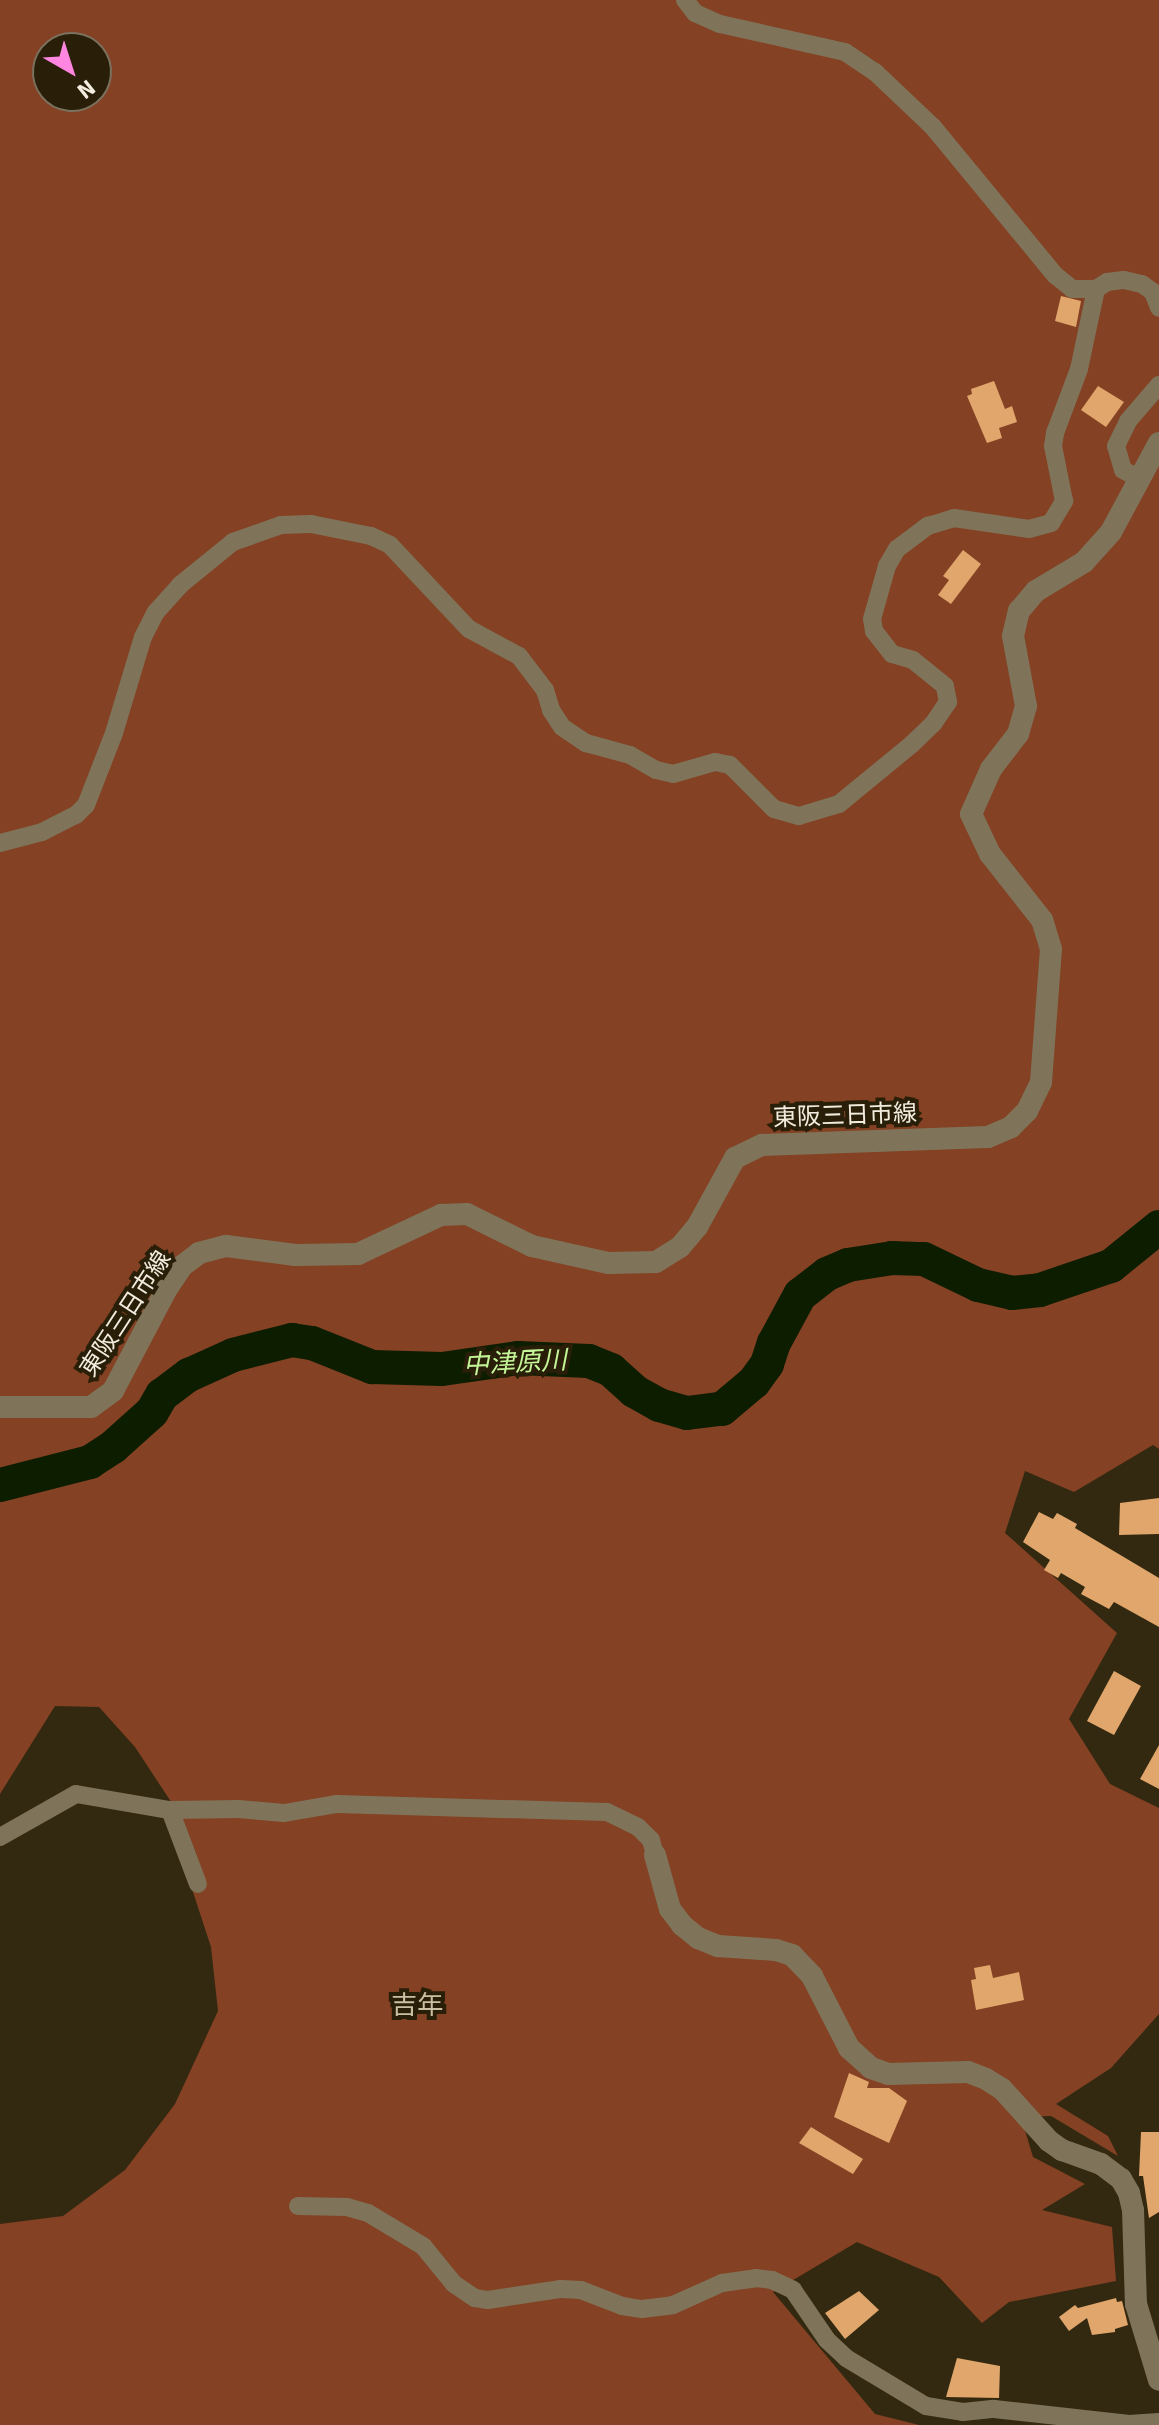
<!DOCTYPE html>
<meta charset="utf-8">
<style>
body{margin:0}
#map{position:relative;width:1159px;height:2425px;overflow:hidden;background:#332911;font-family:Signika,"Noto Sans JP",sans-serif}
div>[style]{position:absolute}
.forest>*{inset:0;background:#844123}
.river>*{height:34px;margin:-17px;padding:0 17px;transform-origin:17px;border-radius:17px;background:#0d1d00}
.building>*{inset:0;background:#e0a66b}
.minor>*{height:18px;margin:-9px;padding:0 9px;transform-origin:9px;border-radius:9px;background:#7f745a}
.tertiary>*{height:22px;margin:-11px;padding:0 11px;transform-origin:11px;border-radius:11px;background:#7f745a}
.secondary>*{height:22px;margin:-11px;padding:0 11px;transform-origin:11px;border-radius:11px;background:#7f745a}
span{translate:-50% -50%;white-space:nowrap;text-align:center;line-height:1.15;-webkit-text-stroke:8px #291f08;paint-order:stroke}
.street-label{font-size:24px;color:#f3eddf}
.water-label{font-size:26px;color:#c4f698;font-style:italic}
.neighbourhood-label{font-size:26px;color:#cbbfa3}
.north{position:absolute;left:32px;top:32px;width:80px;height:80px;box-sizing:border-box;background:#291f08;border:2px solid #7a715e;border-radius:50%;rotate:141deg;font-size:22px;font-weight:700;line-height:32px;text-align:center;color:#f3eddf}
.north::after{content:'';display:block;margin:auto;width:28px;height:36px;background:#fe85e0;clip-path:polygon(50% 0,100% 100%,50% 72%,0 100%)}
</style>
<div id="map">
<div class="forest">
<i style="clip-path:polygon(evenodd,0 0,1159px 0,1159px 1449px,1153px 1445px,1074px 1492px,1025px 1471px,1005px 1533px,1117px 1633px,1069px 1719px,1110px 1784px,1159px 1808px,1159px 2014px,1111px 2068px,1056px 2104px,1108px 2136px,1118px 2156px,1051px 2116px,1021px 2117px,1033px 2157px,1085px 2184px,1042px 2210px,1112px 2227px,1116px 2281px,1009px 2302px,982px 2323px,939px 2277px,857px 2242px,773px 2292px,875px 2414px,919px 2425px,0 2425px,0 2224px,63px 2216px,125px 2170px,175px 2104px,218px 2011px,211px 1947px,191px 1886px,181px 1817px,135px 1747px,99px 1707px,55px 1706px,0 1794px,0 0,48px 48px,96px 48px,96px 96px,48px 96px,48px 48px)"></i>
</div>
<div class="river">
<i style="left:0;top:1485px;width:93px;rotate:-14.3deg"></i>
<i style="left:90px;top:1462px;width:27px;rotate:-33deg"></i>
<i style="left:113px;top:1447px;width:52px;rotate:-41.9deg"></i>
<i style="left:152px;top:1412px;width:20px;rotate:-60deg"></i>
<i style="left:162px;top:1395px;width:34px;rotate:-37deg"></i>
<i style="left:189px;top:1375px;width:48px;rotate:-24.4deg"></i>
<i style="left:233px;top:1355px;width:61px;rotate:-14.3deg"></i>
<i style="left:292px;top:1340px;width:20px;rotate:9deg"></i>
<i style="left:312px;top:1343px;width:65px;rotate:21.8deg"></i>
<i style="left:372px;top:1367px;width:70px;rotate:1.6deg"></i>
<i style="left:442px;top:1369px;width:77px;rotate:-8.2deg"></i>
<i style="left:518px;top:1358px;width:71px;rotate:2.4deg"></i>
<i style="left:589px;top:1361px;width:24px;rotate:22deg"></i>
<i style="left:611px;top:1370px;width:31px;rotate:42deg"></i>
<i style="left:634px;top:1391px;width:29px;rotate:29deg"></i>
<i style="left:659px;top:1405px;width:29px;rotate:16deg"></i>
<i style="left:687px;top:1413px;width:35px;rotate:-7deg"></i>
<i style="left:722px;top:1409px;width:42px;rotate:-40.2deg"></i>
<i style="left:754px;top:1382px;width:22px;rotate:-54deg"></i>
<i style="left:767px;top:1364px;width:22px;rotate:-72deg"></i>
<i style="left:774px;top:1343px;width:55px;rotate:-61.6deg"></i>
<i style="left:800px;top:1295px;width:34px;rotate:-38deg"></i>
<i style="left:827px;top:1274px;width:23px;rotate:-23deg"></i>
<i style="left:848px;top:1265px;width:45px;rotate:-9deg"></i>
<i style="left:892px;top:1258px;width:32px;rotate:2deg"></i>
<i style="left:924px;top:1259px;width:60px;rotate:25.7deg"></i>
<i style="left:978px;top:1285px;width:35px;rotate:13deg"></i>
<i style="left:1012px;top:1293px;width:28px;rotate:-6deg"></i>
<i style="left:1040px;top:1290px;width:75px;rotate:-18.7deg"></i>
<i style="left:1111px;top:1266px;width:62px;rotate:-39.1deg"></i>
</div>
<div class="building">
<i style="clip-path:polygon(1061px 296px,1081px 301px,1076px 327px,1055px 321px)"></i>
<i style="clip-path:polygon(994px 381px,1005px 409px,1012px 406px,1017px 422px,999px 428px,1002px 438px,987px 443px,967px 396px,972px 394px,971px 389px)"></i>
<i style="clip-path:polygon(1098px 386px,1124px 402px,1106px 427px,1081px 410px)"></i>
<i style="clip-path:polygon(963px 550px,981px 564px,951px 604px,938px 595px,949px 580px,943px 576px)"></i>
<i style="clip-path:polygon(1159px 1498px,1159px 1534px,1119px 1535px,1120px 1503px)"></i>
<i style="clip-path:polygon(1039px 1512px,1053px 1519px,1057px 1513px,1077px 1524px,1075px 1528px,1159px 1578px,1159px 1627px,1114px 1602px,1109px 1609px,1081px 1594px,1085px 1587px,1061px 1573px,1058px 1578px,1044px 1570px,1050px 1560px,1023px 1542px)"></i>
<i style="clip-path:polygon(1114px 1671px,1141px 1686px,1114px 1735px,1087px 1721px)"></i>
<i style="clip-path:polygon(1159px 1745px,1159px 1789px,1140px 1779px)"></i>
<i style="clip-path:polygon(990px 1965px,993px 1978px,1019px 1972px,1024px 2000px,976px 2010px,971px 1980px,976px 1979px,974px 1968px)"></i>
<i style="clip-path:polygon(849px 2073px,869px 2082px,867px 2088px,889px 2088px,907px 2101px,889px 2143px,834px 2117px)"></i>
<i style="clip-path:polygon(811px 2127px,863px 2159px,853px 2174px,799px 2143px)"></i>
<i style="clip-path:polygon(1141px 2132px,1159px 2132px,1159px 2212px,1149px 2218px,1143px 2176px,1139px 2176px)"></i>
<i style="clip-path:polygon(859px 2291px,879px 2310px,845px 2339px,825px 2313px)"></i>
<i style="clip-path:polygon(1116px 2298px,1117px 2302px,1122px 2301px,1128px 2325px,1115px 2329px,1115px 2332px,1092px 2335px,1087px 2318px,1069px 2331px,1059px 2317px,1075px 2305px,1078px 2308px)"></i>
<i style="clip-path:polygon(957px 2358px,1000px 2366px,999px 2398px,946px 2397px)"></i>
</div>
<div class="minor">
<i style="left:685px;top:0;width:16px;rotate:52deg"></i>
<i style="left:695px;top:13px;width:27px;rotate:24deg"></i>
<i style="left:720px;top:24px;width:128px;rotate:12.6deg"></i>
<i style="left:845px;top:52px;width:36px;rotate:34deg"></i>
<i style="left:875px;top:72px;width:80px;rotate:43.5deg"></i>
<i style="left:933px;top:127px;width:192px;rotate:50.5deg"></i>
<i style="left:1055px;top:275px;width:22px;rotate:39deg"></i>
<i style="left:1072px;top:289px;width:24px"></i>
<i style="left:1140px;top:479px;width:19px;rotate:-152deg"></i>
<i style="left:1123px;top:470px;width:25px;rotate:-106deg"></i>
<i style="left:1116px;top:446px;width:28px;rotate:-64deg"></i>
<i style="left:1128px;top:421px;width:48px;rotate:-49.3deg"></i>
<i style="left:0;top:843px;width:43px;rotate:-14.7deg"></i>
<i style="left:42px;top:832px;width:38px;rotate:-27deg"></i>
<i style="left:76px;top:815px;width:14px;rotate:-45deg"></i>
<i style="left:86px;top:805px;width:77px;rotate:-68.7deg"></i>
<i style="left:114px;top:733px;width:100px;rotate:-73.2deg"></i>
<i style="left:143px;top:637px;width:28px;rotate:-63deg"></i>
<i style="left:156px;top:612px;width:36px;rotate:-48deg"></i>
<i style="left:180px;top:585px;width:68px;rotate:-39.1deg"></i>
<i style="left:233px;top:542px;width:51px;rotate:-19.5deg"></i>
<i style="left:281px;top:525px;width:30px;rotate:-2deg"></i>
<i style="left:311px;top:524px;width:61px;rotate:11.3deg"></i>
<i style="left:371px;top:536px;width:21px;rotate:25deg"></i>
<i style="left:390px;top:545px;width:115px;rotate:46.8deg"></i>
<i style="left:469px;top:629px;width:57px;rotate:28.4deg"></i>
<i style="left:519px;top:656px;width:43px;rotate:52.6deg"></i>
<i style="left:545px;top:690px;width:21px;rotate:73deg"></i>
<i style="left:551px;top:710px;width:20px;rotate:57deg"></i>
<i style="left:562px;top:727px;width:29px;rotate:34deg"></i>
<i style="left:586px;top:743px;width:46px;rotate:15.3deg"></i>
<i style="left:630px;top:755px;width:30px;rotate:30deg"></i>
<i style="left:656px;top:770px;width:17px;rotate:13deg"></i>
<i style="left:673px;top:774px;width:44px;rotate:-15.9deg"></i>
<i style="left:715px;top:762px;width:15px;rotate:11deg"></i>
<i style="left:730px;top:765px;width:62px;rotate:45deg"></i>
<i style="left:774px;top:809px;width:26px;rotate:16deg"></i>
<i style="left:799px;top:816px;width:42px;rotate:-16.7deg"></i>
<i style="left:839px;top:804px;width:94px;rotate:-39.4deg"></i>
<i style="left:912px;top:744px;width:29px;rotate:-44deg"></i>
<i style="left:933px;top:724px;width:27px;rotate:-56deg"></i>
<i style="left:948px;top:702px;width:16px;rotate:-101deg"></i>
<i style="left:945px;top:686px;width:41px;rotate:-140.9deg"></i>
<i style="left:913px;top:660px;width:22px;rotate:-164deg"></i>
<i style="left:892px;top:654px;width:29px;rotate:-128deg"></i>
<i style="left:874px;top:631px;width:12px;rotate:-99deg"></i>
<i style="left:872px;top:619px;width:55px;rotate:-74.2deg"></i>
<i style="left:887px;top:566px;width:20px;rotate:-60deg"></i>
<i style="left:897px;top:549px;width:39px;rotate:-37deg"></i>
<i style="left:928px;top:526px;width:27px;rotate:-17deg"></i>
<i style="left:954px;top:518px;width:76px;rotate:8.3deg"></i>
<i style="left:1029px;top:529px;width:23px;rotate:-15deg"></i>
<i style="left:1051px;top:523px;width:26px;rotate:-59deg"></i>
<i style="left:1064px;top:501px;width:56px;rotate:-101.3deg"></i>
<i style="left:1053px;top:446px;width:13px;rotate:-81deg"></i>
<i style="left:1055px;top:433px;width:68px;rotate:-69.4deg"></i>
<i style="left:1079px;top:369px;width:82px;rotate:-78deg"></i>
<i style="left:1096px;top:289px;width:13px;rotate:-32deg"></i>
<i style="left:1107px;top:282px;width:17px;rotate:-7deg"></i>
<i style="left:1124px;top:280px;width:18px;rotate:13deg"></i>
<i style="left:1142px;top:284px;width:14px;rotate:36deg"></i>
<i style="left:1153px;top:292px;width:17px;rotate:69deg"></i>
<i style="left:170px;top:1810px;width:79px;rotate:69.3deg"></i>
<i style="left:0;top:1837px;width:87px;rotate:-29.5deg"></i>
<i style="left:76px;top:1794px;width:95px;rotate:9.7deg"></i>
<i style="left:170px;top:1810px;width:68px;rotate:-0.8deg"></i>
<i style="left:238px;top:1809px;width:46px;rotate:5deg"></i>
<i style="left:284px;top:1813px;width:54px;rotate:-9.6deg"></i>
<i style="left:337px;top:1804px;width:270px;rotate:1.7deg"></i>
<i style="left:607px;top:1812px;width:34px;rotate:26deg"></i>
<i style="left:638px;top:1827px;width:18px;rotate:45deg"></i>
<i style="left:651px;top:1840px;width:16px;rotate:75deg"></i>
<i style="left:298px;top:2206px;width:49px;rotate:1.2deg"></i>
<i style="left:347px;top:2207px;width:22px;rotate:16deg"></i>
<i style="left:368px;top:2213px;width:64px;rotate:31deg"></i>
<i style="left:423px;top:2246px;width:49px;rotate:50.8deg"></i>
<i style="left:454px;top:2284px;width:25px;rotate:34deg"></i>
<i style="left:475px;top:2298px;width:13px;rotate:9deg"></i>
<i style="left:488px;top:2300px;width:74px;rotate:-8.6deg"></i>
<i style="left:561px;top:2289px;width:20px;rotate:3deg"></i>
<i style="left:581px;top:2290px;width:44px;rotate:21.3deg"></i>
<i style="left:622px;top:2306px;width:20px;rotate:9deg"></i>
<i style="left:642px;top:2309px;width:31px;rotate:-7deg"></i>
<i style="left:673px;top:2305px;width:54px;rotate:-24.2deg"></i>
<i style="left:722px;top:2283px;width:34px;rotate:-8deg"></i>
<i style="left:756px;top:2278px;width:16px;rotate:7deg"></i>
<i style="left:772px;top:2280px;width:23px;rotate:25deg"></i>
<i style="left:793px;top:2290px;width:60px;rotate:55.8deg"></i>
<i style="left:827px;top:2340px;width:26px;rotate:43deg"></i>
<i style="left:846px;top:2358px;width:93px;rotate:31deg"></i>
<i style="left:926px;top:2406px;width:37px;rotate:9deg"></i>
<i style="left:963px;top:2412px;width:31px;rotate:-6deg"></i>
<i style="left:994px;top:2409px;width:136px;rotate:6.3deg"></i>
<i style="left:1129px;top:2424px;width:30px;rotate:-4deg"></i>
</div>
<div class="tertiary">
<i style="left:655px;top:1855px;width:56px;rotate:74.5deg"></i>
<i style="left:670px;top:1909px;width:20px;rotate:53deg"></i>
<i style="left:682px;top:1925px;width:21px;rotate:39deg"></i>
<i style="left:698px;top:1938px;width:22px;rotate:22deg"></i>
<i style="left:718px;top:1946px;width:58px;rotate:3.9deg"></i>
<i style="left:776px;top:1950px;width:17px;rotate:17deg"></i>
<i style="left:792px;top:1955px;width:29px;rotate:46deg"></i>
<i style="left:812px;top:1976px;width:81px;rotate:62.8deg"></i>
<i style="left:849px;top:2048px;width:30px;rotate:42deg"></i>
<i style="left:871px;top:2068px;width:18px;rotate:19deg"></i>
<i style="left:888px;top:2074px;width:80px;rotate:-1.4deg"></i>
<i style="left:968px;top:2072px;width:19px;rotate:21deg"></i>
<i style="left:986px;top:2079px;width:19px;rotate:32deg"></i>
<i style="left:1002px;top:2089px;width:70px;rotate:47.9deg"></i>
<i style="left:1049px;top:2141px;width:16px;rotate:35deg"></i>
<i style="left:1062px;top:2150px;width:41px;rotate:19.7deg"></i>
<i style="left:1101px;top:2164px;width:25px;rotate:37deg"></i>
<i style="left:1121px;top:2179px;width:16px;rotate:60deg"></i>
<i style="left:1129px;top:2193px;width:17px;rotate:77deg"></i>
<i style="left:1133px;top:2210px;width:94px;rotate:88.2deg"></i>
<i style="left:1136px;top:2304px;width:79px;rotate:73.2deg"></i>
</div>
<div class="secondary">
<i style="left:0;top:1407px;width:91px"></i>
<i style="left:91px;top:1407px;width:27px;rotate:-36deg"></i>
<i style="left:113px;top:1391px;width:114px;rotate:-62.3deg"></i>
<i style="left:166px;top:1290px;width:29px;rotate:-56deg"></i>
<i style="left:182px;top:1266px;width:21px;rotate:-37deg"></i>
<i style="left:199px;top:1253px;width:28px;rotate:-15deg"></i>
<i style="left:226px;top:1246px;width:70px;rotate:7.4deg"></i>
<i style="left:295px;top:1255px;width:63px;rotate:-0.9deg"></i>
<i style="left:358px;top:1254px;width:92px;rotate:-25.2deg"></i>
<i style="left:441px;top:1215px;width:26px;rotate:-2deg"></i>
<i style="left:467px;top:1214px;width:72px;rotate:26.2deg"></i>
<i style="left:532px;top:1246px;width:78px;rotate:12.6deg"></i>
<i style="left:608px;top:1263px;width:48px;rotate:-1.2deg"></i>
<i style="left:656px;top:1262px;width:28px;rotate:-32deg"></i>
<i style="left:680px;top:1247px;width:26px;rotate:-50deg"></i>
<i style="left:697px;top:1227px;width:79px;rotate:-61.2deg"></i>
<i style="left:735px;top:1158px;width:30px;rotate:-26deg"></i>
<i style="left:762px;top:1145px;width:226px;rotate:-2deg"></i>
<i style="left:988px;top:1137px;width:25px;rotate:-23deg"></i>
<i style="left:1011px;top:1127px;width:23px;rotate:-45deg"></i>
<i style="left:1027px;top:1111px;width:32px;rotate:-64deg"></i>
<i style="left:1041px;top:1082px;width:133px;rotate:-85.7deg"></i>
<i style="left:1051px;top:949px;width:30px;rotate:-107deg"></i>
<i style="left:1042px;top:920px;width:84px;rotate:-128.2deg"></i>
<i style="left:990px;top:854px;width:44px;rotate:-115.4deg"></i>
<i style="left:971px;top:814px;width:49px;rotate:-66deg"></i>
<i style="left:991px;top:769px;width:44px;rotate:-52.4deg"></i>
<i style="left:1018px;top:734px;width:29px;rotate:-74deg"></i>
<i style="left:1026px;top:706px;width:71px;rotate:-100.5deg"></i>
<i style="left:1013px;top:636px;width:26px;rotate:-77deg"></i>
<i style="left:1019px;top:611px;width:26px;rotate:-50deg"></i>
<i style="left:1036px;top:591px;width:56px;rotate:-31.1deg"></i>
<i style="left:1084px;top:562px;width:40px;rotate:-48deg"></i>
<i style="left:1111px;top:532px;width:101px;rotate:-61.7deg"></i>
</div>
<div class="street-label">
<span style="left:845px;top:1116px;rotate:-2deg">東阪三日市線</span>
<span style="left:126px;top:1314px;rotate:-57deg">東阪三日市線</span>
</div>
<div class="water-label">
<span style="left:515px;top:1364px;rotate:-3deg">中津原川</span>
</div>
<div class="neighbourhood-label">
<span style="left:417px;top:2007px">吉年</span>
</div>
<div class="north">N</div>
</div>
